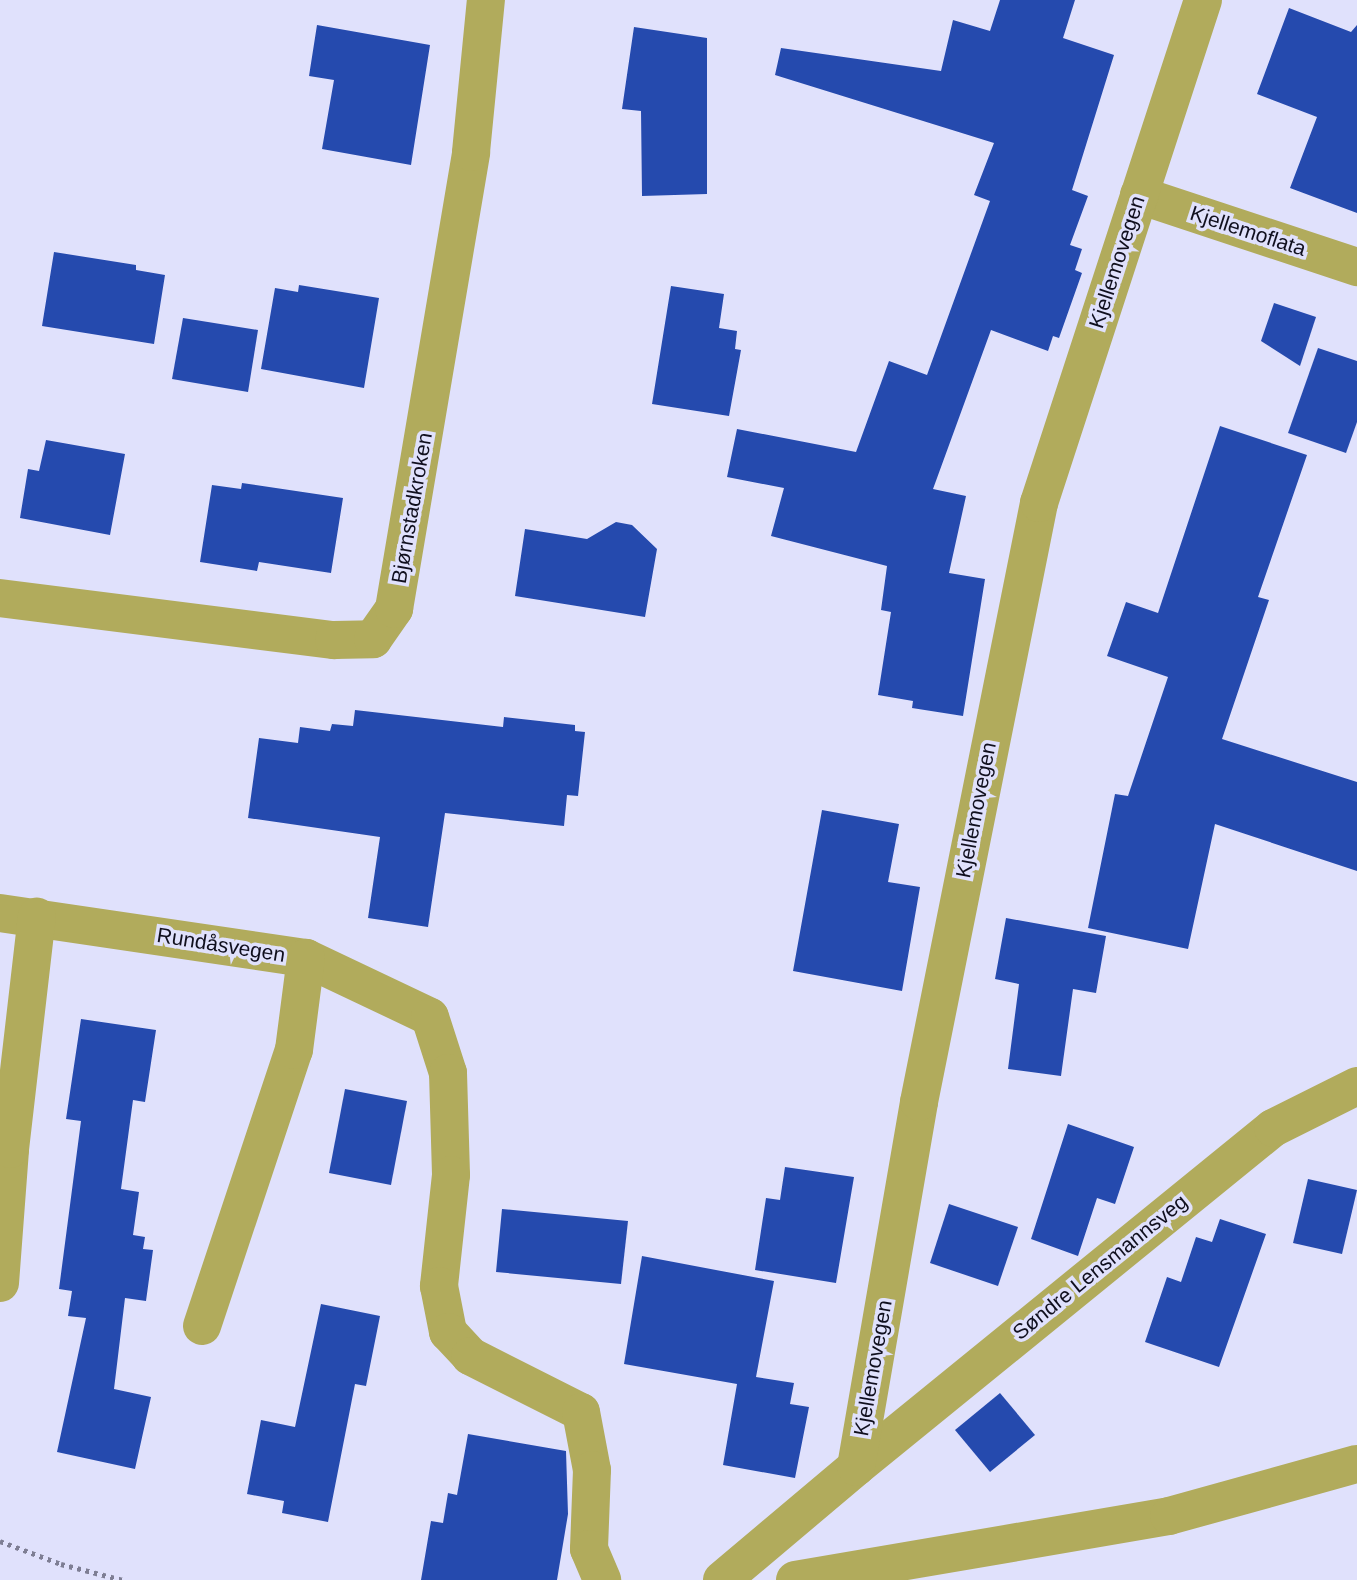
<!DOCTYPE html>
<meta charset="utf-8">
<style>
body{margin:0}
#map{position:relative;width:1357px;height:1580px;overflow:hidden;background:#e0e1fc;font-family:Helvetica,sans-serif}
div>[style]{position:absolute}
.building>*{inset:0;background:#254aae}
.path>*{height:4.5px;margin-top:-2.25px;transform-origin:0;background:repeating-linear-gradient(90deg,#7e7e94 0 3.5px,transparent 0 8.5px)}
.minor>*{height:38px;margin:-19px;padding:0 19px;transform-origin:19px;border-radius:19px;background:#b1ab5c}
span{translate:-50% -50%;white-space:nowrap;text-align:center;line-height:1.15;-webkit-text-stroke:7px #e0e1fc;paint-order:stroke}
.street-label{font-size:21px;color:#100f1e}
</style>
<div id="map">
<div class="building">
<i style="clip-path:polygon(1000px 0,1075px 0,1063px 38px,1114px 55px,1072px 190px,1088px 196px,1070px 245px,1082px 249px,1075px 270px,1082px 273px,1059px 338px,1053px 336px,1048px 351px,991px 330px,933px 489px,966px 496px,949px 573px,985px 579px,963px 716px,912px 708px,913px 701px,878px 695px,891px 612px,881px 610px,887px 566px,771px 536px,784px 488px,727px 477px,737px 429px,856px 452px,889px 361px,927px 375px,990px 201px,974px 195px,994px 143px,775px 75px,781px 48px,941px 71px,953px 20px,990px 31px)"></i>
<i style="clip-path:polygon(1289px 8px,1351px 32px,1357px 25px,1357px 213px,1290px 188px,1317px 117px,1257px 94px)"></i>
<i style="clip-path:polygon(317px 25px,430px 45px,411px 165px,322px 149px,334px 80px,309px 76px)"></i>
<i style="clip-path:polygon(634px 27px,707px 38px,707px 194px,642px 196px,641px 111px,622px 109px)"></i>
<i style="clip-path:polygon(54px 252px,136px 265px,136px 270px,165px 275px,154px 344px,42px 326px)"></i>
<i style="clip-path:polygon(299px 285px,379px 298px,364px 388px,261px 369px,275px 288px,298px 292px)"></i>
<i style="clip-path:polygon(671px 286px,724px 294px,719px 328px,737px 331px,735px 349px,741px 350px,729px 416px,652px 404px)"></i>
<i style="clip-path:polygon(1274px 303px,1316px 317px,1300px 366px,1261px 341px)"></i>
<i style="clip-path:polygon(183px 318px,258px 330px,248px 392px,172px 379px)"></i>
<i style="clip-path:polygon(1318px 348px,1357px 361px,1357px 422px,1346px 453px,1288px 433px)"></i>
<i style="clip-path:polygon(1220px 426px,1307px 455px,1258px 597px,1269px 600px,1222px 739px,1357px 782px,1357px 871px,1215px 824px,1188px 949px,1088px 928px,1115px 794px,1128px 796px,1168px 677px,1107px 656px,1126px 602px,1158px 613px)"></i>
<i style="clip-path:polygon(46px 440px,125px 454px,110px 535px,20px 518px,28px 469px,39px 471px)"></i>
<i style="clip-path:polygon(242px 483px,343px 498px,331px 573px,259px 562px,257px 571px,200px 562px,212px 485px,241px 489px)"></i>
<i style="clip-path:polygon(616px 522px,632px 525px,657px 549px,645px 617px,515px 596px,525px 529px,587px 539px)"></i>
<i style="clip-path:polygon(355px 710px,503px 727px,504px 717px,575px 725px,575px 731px,585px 732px,578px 796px,567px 795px,564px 826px,445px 813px,428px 927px,368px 918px,380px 837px,248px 818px,259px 738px,298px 743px,300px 727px,330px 731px,332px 724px,353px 726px)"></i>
<i style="clip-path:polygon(822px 810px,899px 824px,888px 882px,920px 887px,902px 991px,793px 971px)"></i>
<i style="clip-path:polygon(1006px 918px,1106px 936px,1096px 993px,1073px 989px,1061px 1076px,1008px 1069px,1019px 984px,995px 979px)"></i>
<i style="clip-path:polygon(81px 1019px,156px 1030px,145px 1102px,133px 1100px,121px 1189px,139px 1192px,133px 1235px,145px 1237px,143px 1249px,153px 1250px,146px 1301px,125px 1298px,114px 1389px,151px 1397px,135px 1469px,57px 1452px,86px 1318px,68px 1316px,72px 1291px,59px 1289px,81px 1121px,66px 1119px)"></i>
<i style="clip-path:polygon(345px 1089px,407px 1101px,391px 1185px,329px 1173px)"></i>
<i style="clip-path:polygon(1068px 1124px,1134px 1147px,1115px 1204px,1097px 1198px,1078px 1256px,1031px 1239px)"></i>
<i style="clip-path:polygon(785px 1167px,854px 1177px,836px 1283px,755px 1270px,766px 1198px,780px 1200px)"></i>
<i style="clip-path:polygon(1308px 1179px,1357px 1190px,1342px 1254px,1293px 1243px)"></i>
<i style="clip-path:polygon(949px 1204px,1018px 1227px,998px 1286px,930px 1263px)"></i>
<i style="clip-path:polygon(502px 1209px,628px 1221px,621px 1284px,496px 1272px)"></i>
<i style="clip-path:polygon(1220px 1219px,1266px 1234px,1219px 1367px,1145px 1342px,1167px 1277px,1181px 1282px,1196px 1237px,1212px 1242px)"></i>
<i style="clip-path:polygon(642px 1256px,774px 1281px,756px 1377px,794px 1383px,790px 1404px,809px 1407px,795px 1478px,723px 1465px,737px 1384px,624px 1364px)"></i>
<i style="clip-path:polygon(321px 1304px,380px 1316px,366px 1386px,355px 1384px,328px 1522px,282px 1513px,284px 1501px,247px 1494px,261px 1420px,295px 1427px)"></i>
<i style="clip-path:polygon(1000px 1393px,1035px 1435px,990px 1472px,955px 1430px)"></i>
<i style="clip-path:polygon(468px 1434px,566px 1451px,568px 1514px,557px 1580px,421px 1580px,431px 1521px,443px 1523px,448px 1493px,457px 1495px)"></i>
</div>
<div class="path">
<i style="left:0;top:1541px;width:65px;rotate:20.7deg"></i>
<i style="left:61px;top:1564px;width:64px;rotate:14.5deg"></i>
</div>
<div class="minor">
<i style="left:1139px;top:195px;width:230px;rotate:18.3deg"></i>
<i style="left:0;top:598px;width:337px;rotate:7.2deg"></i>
<i style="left:334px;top:640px;width:39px;rotate:-1deg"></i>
<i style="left:373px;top:639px;width:37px;rotate:-55deg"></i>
<i style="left:394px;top:609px;width:463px;rotate:-80.4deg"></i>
<i style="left:471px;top:152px;width:153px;rotate:-84.4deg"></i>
<i style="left:0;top:913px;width:309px;rotate:8.4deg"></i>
<i style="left:306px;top:958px;width:137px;rotate:25.4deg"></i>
<i style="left:430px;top:1017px;width:59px;rotate:72.2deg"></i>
<i style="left:448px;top:1073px;width:102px;rotate:88.3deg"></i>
<i style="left:451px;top:1175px;width:112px;rotate:96.2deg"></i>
<i style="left:439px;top:1286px;width:47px;rotate:78.9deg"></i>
<i style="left:448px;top:1332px;width:33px;rotate:47deg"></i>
<i style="left:470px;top:1356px;width:124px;rotate:26.8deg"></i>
<i style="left:581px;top:1412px;width:59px;rotate:79.3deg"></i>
<i style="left:592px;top:1470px;width:79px;rotate:92.2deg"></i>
<i style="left:589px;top:1549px;width:34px;rotate:67deg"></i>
<i style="left:0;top:1283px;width:134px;rotate:-85.7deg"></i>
<i style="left:10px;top:1149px;width:234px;rotate:-83.4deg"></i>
<i style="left:202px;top:1326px;width:291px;rotate:-71.6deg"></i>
<i style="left:294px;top:1050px;width:93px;rotate:-82.6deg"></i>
<i style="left:856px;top:1467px;width:537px;rotate:-39.11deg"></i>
<i style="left:1273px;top:1128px;width:94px;rotate:-26.6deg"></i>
<i style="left:722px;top:1580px;width:175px;rotate:-40.1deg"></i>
<i style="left:856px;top:1467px;width:370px;rotate:-80.2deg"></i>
<i style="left:919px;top:1102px;width:611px;rotate:-78.67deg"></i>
<i style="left:1039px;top:503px;width:529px;rotate:-71.94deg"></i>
<i style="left:795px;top:1580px;width:379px;rotate:-9.7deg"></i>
<i style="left:1169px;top:1516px;width:195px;rotate:-15.5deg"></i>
</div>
<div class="street-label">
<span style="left:1248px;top:231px;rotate:18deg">Kjellemoflata</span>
<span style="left:1117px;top:262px;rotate:-72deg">Kjellemovegen</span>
<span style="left:412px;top:508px;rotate:-80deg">Bjørnstadkroken</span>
<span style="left:976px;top:810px;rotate:-79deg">Kjellemovegen</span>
<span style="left:221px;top:945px;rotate:9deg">Rundåsvegen</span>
<span style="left:1100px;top:1267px;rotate:-39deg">Søndre Lensmannsveg</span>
<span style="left:873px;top:1368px;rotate:-80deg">Kjellemovegen</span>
</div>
</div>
